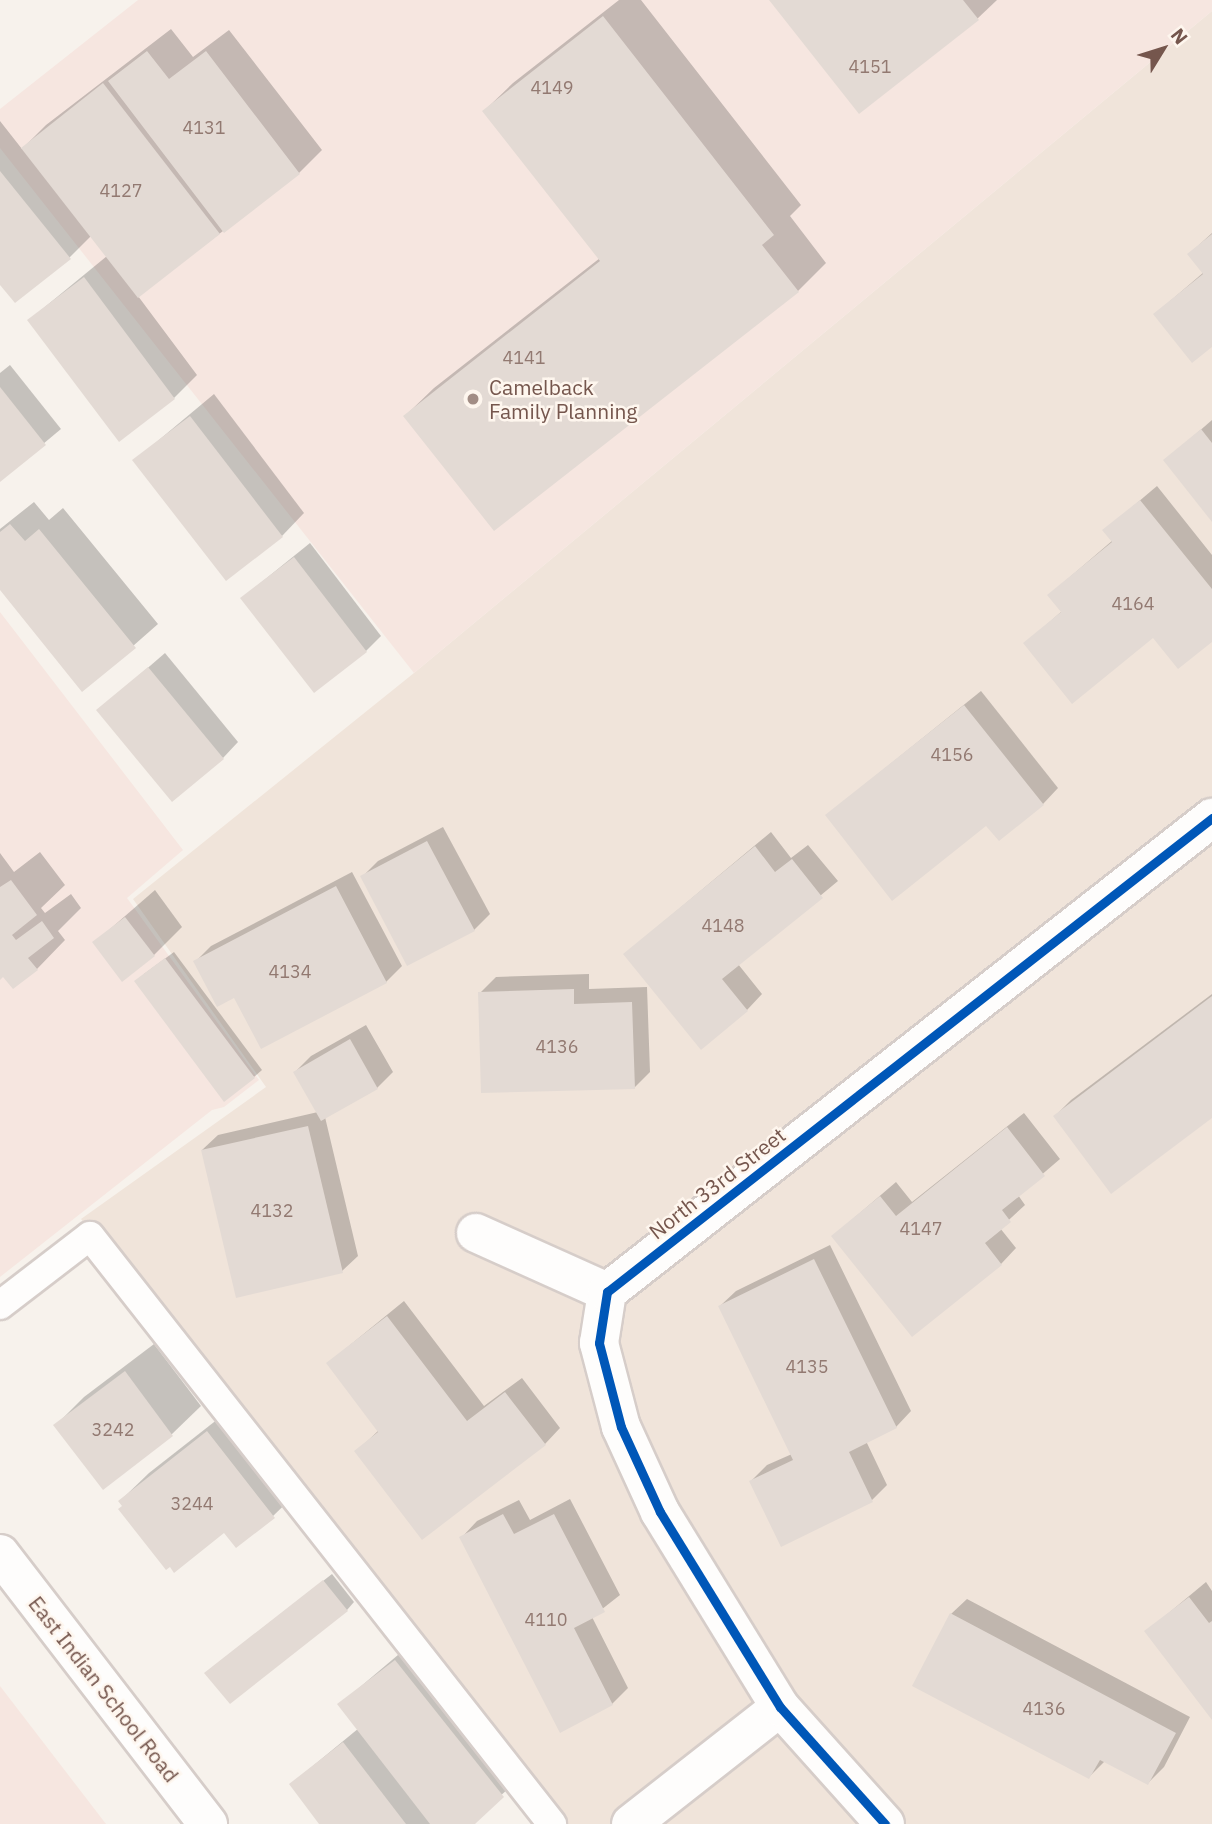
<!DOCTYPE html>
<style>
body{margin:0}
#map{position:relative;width:1212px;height:1824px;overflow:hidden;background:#f7f2ec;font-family:"IBM Plex Sans",sans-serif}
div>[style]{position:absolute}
.residential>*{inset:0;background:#f0e4da}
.commercial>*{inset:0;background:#f6e6e0}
.shadow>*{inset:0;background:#0003}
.building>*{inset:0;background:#e3dad4}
.roads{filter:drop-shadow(2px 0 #d6cdc9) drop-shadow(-2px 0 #d6cdc9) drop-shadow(0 2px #d6cdc9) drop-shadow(0 -2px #d6cdc9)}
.service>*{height:28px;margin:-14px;padding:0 14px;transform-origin:14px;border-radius:14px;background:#fefdfc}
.minor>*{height:38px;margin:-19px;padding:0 19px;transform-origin:19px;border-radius:19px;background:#fefdfc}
.secondary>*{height:38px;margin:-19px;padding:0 19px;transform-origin:19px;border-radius:19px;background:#fefdfc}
.cycleway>*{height:9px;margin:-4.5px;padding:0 4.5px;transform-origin:4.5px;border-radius:4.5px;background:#0057b8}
.dots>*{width:19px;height:19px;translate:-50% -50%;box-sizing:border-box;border:4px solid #fef6ee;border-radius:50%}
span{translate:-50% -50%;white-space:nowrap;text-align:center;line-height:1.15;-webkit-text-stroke:5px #fef6ee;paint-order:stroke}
.number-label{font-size:18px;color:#927971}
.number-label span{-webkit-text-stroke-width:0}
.poi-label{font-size:21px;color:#75564d}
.left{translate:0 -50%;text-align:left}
.street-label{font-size:21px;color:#75564d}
.north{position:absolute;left:1128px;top:14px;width:70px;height:70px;-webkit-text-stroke:5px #fef6ee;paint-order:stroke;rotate:52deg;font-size:19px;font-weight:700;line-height:28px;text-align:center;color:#75564d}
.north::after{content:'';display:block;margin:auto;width:24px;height:32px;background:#75564d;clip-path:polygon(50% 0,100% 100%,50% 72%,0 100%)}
</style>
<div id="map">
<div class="residential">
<i style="clip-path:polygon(1212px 11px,1212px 1824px,560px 1824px,81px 1219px,266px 1087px,133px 899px,414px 673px)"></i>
</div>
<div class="commercial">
<i style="clip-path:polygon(138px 0,1212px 0,1212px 11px,414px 673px,0 148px,0 109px)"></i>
<i style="clip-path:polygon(0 612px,183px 850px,127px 898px,259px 1080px,224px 1107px,212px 1110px,0 1277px)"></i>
<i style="clip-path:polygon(0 1686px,106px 1824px,0 1824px)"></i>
</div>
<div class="shadow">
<i style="clip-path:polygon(619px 0,641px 0,801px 205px,790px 216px,826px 263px,798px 291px,405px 416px,434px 388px,600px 258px,484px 111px,513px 83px)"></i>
<i style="clip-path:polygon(772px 0,997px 0,977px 19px)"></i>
<i style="clip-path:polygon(171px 29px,193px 57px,229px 30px,322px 150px,299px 173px,138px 296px,197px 375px,174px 398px,29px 320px,107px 256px,91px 236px,69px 258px,0 282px,0 121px,22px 149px,46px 125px)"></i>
<i style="clip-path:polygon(1212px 233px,1212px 344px,1155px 314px,1204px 272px,1189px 254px)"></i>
<i style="clip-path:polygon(10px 365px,61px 429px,0 480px,0 373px)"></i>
<i style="clip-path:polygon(214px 394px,304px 513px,282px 536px,135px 460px)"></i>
<i style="clip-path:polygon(1212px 420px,1212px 519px,1166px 460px)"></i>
<i style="clip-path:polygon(1157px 486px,1212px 555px,1212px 640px,1153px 635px,1026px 643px,1062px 611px,1049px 595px,1113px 540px,1105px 530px)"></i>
<i style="clip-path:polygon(34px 502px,49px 520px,63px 508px,158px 624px,83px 690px,0 587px,0 529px)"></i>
<i style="clip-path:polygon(310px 543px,381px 636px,366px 651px,242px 598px)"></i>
<i style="clip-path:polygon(165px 653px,238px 742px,223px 758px,99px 710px)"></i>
<i style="clip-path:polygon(981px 691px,1058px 788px,1043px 804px,986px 823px,827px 815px)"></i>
<i style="clip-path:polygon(443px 827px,490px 914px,474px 930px,362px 877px,378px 861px)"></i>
<i style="clip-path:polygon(771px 832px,791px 858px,808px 845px,838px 881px,738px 964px,762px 994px,747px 1010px,625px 954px)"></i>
<i style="clip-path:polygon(40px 852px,65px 885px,41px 908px,45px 913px,71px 894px,81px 908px,58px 931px,65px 940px,37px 969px,0 977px,0 853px,14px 872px)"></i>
<i style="clip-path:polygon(352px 872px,402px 966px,386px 982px,234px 995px,195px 962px,211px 946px)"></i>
<i style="clip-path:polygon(155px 890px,182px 927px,154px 955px,94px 943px)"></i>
<i style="clip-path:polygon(174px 952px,262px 1070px,254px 1077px,144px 974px)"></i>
<i style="clip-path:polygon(589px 974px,589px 989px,647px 987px,650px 1072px,634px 1088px,480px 993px,496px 977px)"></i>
<i style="clip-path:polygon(1212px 994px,1212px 1116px,1055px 1116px,1071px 1100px)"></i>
<i style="clip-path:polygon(366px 1025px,393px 1072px,377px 1088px,325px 1117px,358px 1256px,342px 1271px,202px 1150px,218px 1135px,318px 1112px,295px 1072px,311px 1056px)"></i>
<i style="clip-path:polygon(1024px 1113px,1060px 1159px,1018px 1195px,1025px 1205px,1000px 1228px,1016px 1248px,1001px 1264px,833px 1236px,896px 1182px,912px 1202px)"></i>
<i style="clip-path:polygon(830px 1245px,911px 1411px,896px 1427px,866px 1441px,887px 1485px,872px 1500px,751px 1481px,767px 1465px,792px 1454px,720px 1306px,736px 1291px)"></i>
<i style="clip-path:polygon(404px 1301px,484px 1406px,522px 1378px,560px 1428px,545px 1444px,357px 1451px,379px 1430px,328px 1363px)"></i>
<i style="clip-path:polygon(154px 1344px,201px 1406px,172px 1434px,103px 1487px,56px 1425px,84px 1397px)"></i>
<i style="clip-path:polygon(237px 1404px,302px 1488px,273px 1516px,225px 1531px,124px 1506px,120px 1501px,149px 1473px)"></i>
<i style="clip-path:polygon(570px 1499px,620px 1595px,592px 1617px,628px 1688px,612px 1704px,462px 1537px,477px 1521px,519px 1500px,530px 1520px)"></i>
<i style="clip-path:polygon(332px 1574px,354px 1602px,347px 1610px,214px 1666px)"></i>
<i style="clip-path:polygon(1206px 1582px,1212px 1591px,1212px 1715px,1147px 1631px)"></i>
<i style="clip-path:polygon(967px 1599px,1190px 1717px,1164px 1767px,1148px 1783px,1105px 1761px,1089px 1777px,951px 1614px)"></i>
<i style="clip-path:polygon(418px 1638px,523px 1775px,470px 1824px,321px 1824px,291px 1784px,359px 1728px,340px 1704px)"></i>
</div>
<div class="building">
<i style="clip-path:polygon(769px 0,963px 0,979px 20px,859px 114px)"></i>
<i style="clip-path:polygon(603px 16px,774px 235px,762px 245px,799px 292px,494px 531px,403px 416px,600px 261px,482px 111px)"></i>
<i style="clip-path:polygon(147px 51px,169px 79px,206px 51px,300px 174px,224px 233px,108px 81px)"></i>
<i style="clip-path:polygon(103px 83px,220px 234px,138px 298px,21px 148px)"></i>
<i style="clip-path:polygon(0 171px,71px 259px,15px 303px,0 285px)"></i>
<i style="clip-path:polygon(1212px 234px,1212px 347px,1192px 363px,1153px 314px,1203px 274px,1187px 254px)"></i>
<i style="clip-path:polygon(84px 277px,175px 399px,119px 442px,27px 320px)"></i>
<i style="clip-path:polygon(0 387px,46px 445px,0 482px)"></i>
<i style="clip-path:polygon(190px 416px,283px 537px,226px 581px,132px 460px)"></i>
<i style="clip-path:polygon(1201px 429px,1212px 443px,1212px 522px,1163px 460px)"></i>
<i style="clip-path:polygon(1140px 500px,1212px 589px,1212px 642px,1178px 669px,1153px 638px,1072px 704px,1023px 643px,1061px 612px,1047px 595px,1112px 542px,1102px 530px)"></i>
<i style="clip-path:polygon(10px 524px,25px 541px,39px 529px,136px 648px,82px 692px,0 590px,0 532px)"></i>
<i style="clip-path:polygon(294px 557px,367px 652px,314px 693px,240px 598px)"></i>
<i style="clip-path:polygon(148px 667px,224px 759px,172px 802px,96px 710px)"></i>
<i style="clip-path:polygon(964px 705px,1044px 805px,999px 841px,986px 826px,892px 901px,825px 815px)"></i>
<i style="clip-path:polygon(427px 841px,475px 931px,407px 966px,360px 876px)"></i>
<i style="clip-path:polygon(755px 846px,775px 872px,792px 859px,823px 898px,722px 979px,748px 1011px,701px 1050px,623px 954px)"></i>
<i style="clip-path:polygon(11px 880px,37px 915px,12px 935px,16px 940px,42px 921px,54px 938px,28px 958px,38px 970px,13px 989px,3px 977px,0 980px,0 887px)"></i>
<i style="clip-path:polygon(336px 886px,387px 983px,261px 1049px,234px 998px,217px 1007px,193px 961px)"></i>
<i style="clip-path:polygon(125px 917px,155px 956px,122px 982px,92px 942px)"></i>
<i style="clip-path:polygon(165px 958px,255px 1078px,224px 1102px,134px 981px)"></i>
<i style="clip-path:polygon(574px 989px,574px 1004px,632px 1002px,635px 1089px,481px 1093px,478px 992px)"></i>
<i style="clip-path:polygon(1212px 996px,1212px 1118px,1111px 1194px,1053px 1116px)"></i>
<i style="clip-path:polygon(350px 1039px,378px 1089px,321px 1121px,293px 1072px)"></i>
<i style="clip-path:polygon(308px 1126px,343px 1273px,236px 1298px,201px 1150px)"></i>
<i style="clip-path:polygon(1007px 1127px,1045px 1176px,1002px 1210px,1011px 1222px,985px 1243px,1002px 1265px,912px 1337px,831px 1236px,880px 1196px,896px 1216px)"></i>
<i style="clip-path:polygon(814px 1259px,897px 1428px,849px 1452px,873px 1502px,781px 1547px,749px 1481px,793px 1460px,718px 1306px)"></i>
<i style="clip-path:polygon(387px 1316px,467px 1421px,505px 1392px,546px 1445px,422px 1540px,354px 1451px,378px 1432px,326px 1363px)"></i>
<i style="clip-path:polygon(125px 1371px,173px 1436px,103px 1490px,53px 1425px)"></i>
<i style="clip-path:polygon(207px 1431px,275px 1518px,236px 1548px,224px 1533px,174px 1573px,170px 1567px,166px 1570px,118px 1509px,122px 1506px,118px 1501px)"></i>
<i style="clip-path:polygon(503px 1514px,514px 1534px,554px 1514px,605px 1612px,574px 1628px,613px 1705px,560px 1733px,459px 1537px)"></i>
<i style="clip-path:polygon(323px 1580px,348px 1611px,230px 1704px,204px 1673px)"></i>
<i style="clip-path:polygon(1189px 1597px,1209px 1623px,1212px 1621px,1212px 1720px,1144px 1631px)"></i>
<i style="clip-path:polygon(950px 1613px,1176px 1733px,1148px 1785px,1100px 1760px,1089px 1779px,912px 1686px)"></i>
<i style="clip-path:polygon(395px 1660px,504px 1797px,475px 1824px,430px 1824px,337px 1704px)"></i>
<i style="clip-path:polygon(343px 1742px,406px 1824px,319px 1824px,289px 1784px)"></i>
</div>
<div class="roads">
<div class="service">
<i style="left:0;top:1305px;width:113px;rotate:-37.5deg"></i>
<i style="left:90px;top:1236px;width:748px;rotate:51.84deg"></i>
</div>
<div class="minor">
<i style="left:476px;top:1233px;width:144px;rotate:24.2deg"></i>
<i style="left:631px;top:1824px;width:189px;rotate:-38.1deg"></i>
<i style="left:885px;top:1824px;width:157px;rotate:-131.9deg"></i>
<i style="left:780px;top:1707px;width:229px;rotate:-121.6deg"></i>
<i style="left:660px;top:1512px;width:94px;rotate:-114.6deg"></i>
<i style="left:621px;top:1427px;width:87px;rotate:-104.7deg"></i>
<i style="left:599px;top:1343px;width:52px;rotate:-81.1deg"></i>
<i style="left:607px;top:1292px;width:769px;rotate:-38.08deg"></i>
</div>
<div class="secondary">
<i style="left:0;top:1554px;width:341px;rotate:52.4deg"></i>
</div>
</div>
<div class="cycleway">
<i style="left:885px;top:1824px;width:157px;rotate:-131.9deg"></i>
<i style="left:780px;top:1707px;width:229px;rotate:-121.6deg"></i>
<i style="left:660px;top:1512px;width:94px;rotate:-114.6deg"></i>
<i style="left:621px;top:1427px;width:87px;rotate:-104.7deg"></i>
<i style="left:599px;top:1343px;width:52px;rotate:-81.1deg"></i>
<i style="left:607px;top:1292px;width:769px;rotate:-38.08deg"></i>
</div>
<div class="dots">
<i style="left:473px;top:399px;background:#a28d85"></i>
</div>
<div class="number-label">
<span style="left:870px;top:67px">4151</span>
<span style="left:552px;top:88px">4149</span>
<span style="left:204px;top:128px">4131</span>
<span style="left:121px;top:191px">4127</span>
<span style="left:524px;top:358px">4141</span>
<span style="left:1133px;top:604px">4164</span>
<span style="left:952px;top:755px">4156</span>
<span style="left:723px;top:926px">4148</span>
<span style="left:290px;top:972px">4134</span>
<span style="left:557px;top:1047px">4136</span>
<span style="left:272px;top:1211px">4132</span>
<span style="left:921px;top:1229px">4147</span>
<span style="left:807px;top:1367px">4135</span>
<span style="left:113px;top:1430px">3242</span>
<span style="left:192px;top:1504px">3244</span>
<span style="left:546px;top:1620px">4110</span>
<span style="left:1044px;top:1709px">4136</span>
</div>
<div class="poi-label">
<span class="left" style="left:489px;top:399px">Camelback<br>Family Planning</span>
</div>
<div class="street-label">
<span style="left:717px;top:1183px;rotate:-38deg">North 33rd Street</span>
<span style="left:104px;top:1689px;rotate:52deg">East Indian School Road</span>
</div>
<div class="north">N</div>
</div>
